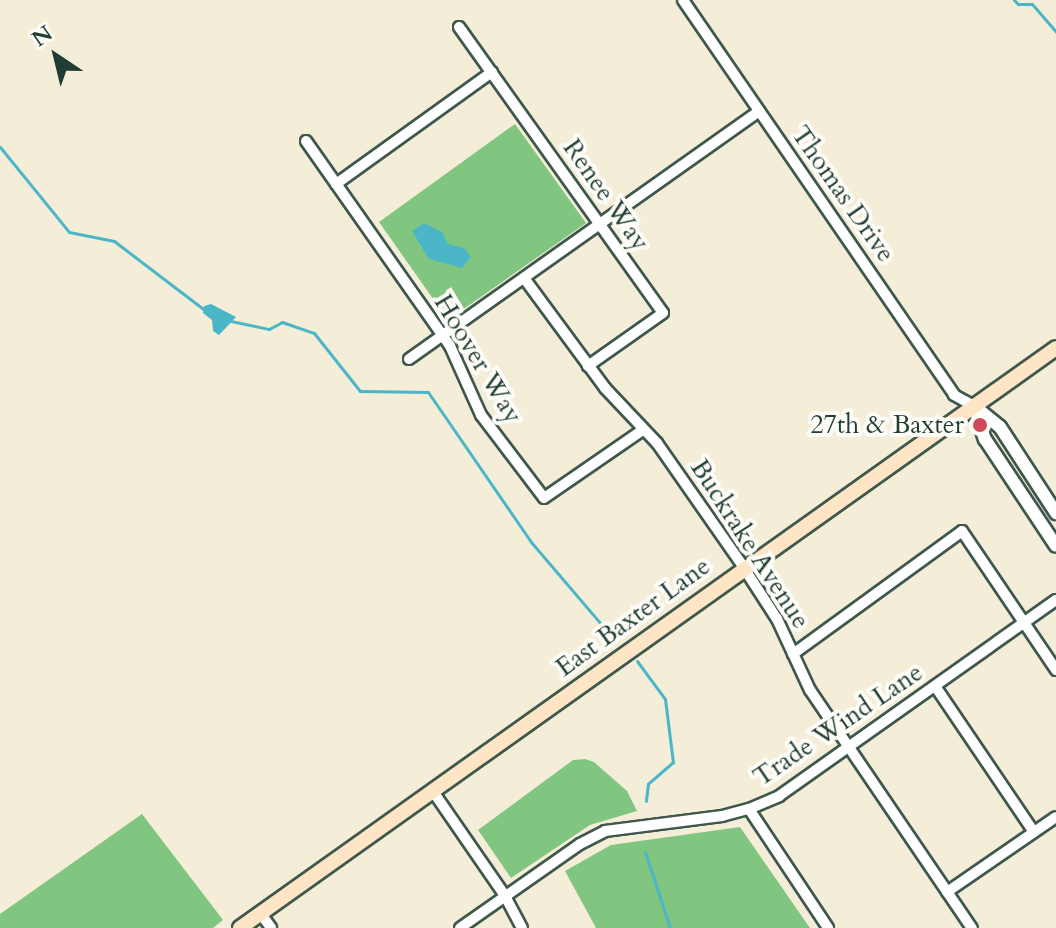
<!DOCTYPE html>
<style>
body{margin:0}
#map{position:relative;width:1056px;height:928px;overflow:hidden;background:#f4edd8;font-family:Cardo,serif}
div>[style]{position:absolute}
.green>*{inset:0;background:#81c680}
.water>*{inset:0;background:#4bb6c8}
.stream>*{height:3px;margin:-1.5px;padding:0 1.5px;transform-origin:1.5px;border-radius:1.5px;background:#4bb6c8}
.roads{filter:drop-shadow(2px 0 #3f574d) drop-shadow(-2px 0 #3f574d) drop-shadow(0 2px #3f574d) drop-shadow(0 -2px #3f574d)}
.minor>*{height:10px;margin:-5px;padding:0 5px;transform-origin:5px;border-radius:5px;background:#fff}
.tertiary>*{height:12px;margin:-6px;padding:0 6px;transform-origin:6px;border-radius:6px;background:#fff}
.secondary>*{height:14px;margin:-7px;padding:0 7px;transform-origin:7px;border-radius:7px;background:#fde5c5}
.dots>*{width:22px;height:22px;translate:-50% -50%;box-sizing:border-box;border:4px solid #fdfcf7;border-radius:50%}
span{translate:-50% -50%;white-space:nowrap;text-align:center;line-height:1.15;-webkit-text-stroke:8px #fdfcf7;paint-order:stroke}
.street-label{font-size:26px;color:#1f3d34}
.poi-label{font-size:26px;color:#1f3d34}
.right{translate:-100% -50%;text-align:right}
.north{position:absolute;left:16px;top:16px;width:80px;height:80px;-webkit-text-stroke:6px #fdfcf7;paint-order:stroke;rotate:325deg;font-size:22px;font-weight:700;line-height:32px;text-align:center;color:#1f3d34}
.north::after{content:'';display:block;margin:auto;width:28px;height:36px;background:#1f3d34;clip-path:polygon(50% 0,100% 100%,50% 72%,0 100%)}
</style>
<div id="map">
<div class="green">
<i style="clip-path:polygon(515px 124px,586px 223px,448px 320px,379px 222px)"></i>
<i style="clip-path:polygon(585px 759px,594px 762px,627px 791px,637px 811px,590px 825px,511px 878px,478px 830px,573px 760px)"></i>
<i style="clip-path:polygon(142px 814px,223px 920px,213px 928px,0 928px,0 914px)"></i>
<i style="clip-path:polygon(740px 827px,810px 928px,596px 928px,565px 871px,611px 845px)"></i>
</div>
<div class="water">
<i style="clip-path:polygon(424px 223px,442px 232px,448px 244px,464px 248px,471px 257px,462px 268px,429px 259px,412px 231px)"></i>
<i style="clip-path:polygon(211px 304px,236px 317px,219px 335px,213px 331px,212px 320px,203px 313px,204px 306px)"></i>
</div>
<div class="stream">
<i style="left:1014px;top:0;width:6px;rotate:45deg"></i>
<i style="left:1018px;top:4px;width:14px"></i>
<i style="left:1032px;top:4px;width:37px;rotate:49deg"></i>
<i style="left:0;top:147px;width:109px;rotate:50.9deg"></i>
<i style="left:69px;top:232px;width:46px;rotate:11.3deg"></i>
<i style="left:114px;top:241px;width:116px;rotate:37.3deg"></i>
<i style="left:231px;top:321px;width:39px;rotate:12deg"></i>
<i style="left:269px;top:329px;width:15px;rotate:-28deg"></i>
<i style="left:282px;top:322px;width:34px;rotate:19deg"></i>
<i style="left:314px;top:333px;width:74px;rotate:51.6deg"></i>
<i style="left:360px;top:391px;width:68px;rotate:0.8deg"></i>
<i style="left:428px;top:392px;width:182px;rotate:55.5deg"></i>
<i style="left:531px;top:542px;width:109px;rotate:49.5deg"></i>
<i style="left:637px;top:661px;width:47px;rotate:53.6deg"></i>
<i style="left:665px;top:699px;width:64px;rotate:82.8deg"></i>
<i style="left:673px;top:762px;width:33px;rotate:139deg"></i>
<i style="left:648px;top:784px;width:17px;rotate:97deg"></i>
<i style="left:645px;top:852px;width:80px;rotate:71.8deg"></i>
</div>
<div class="roads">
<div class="minor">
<i style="left:683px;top:0;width:479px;rotate:55.5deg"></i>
<i style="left:954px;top:395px;width:23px;rotate:29deg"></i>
<i style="left:459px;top:27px;width:351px;rotate:54.5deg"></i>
<i style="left:663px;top:313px;width:92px;rotate:144.8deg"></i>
<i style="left:306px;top:141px;width:251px;rotate:54.9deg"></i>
<i style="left:450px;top:346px;width:76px;rotate:65.8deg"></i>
<i style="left:481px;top:415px;width:104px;rotate:52.8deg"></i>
<i style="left:544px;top:498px;width:121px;rotate:-34.6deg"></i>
<i style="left:336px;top:184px;width:192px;rotate:-35.7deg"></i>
<i style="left:524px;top:278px;width:137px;rotate:53.6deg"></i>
<i style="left:605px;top:388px;width:76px;rotate:46.6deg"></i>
<i style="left:657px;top:443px;width:149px;rotate:55.1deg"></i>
<i style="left:742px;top:565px;width:64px;rotate:57.1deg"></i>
<i style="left:777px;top:619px;width:78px;rotate:65.1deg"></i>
<i style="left:810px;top:690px;width:288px;rotate:55.8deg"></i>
<i style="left:409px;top:359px;width:429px;rotate:-35.3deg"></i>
<i style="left:793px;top:654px;width:209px;rotate:-36deg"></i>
<i style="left:962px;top:531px;width:168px;rotate:55.9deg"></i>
<i style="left:935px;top:686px;width:176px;rotate:55.9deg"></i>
<i style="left:432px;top:790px;width:129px;rotate:55.4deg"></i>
<i style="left:505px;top:896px;width:36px;rotate:62deg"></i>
<i style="left:749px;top:809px;width:143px;rotate:56.4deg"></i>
<i style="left:947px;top:892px;width:132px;rotate:-34.5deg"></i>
<i style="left:261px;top:914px;width:17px;rotate:54deg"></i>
<i style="left:460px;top:928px;width:146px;rotate:-35deg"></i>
<i style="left:580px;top:844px;width:28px;rotate:-27deg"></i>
<i style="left:605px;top:831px;width:118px;rotate:-7.3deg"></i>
<i style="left:722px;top:816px;width:28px;rotate:-15deg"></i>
<i style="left:749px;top:809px;width:33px;rotate:-23deg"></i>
<i style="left:779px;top:796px;width:339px;rotate:-35.3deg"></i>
</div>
<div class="tertiary">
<i style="left:974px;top:406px;width:35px;rotate:72deg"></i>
<i style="left:985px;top:439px;width:128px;rotate:56.4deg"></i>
<i style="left:974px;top:406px;width:33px;rotate:39deg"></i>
<i style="left:1000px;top:427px;width:103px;rotate:56.9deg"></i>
</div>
<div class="secondary">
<i style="left:240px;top:928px;width:1001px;rotate:-35.4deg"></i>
</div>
</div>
<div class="dots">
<i style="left:980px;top:425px;background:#d1495b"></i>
</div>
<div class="street-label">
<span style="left:843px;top:194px;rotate:55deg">Thomas Drive</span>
<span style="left:606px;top:195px;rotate:55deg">Renee Way</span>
<span style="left:478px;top:359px;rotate:59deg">Hoover Way</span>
<span style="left:750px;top:544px;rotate:57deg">Buckrake Avenue</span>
<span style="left:633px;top:617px;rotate:-36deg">East Baxter Lane</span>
<span style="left:838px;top:725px;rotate:-34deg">Trade Wind Lane</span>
</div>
<div class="poi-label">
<span class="right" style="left:964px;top:425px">27th &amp; Baxter</span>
</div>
<div class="north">N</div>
</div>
